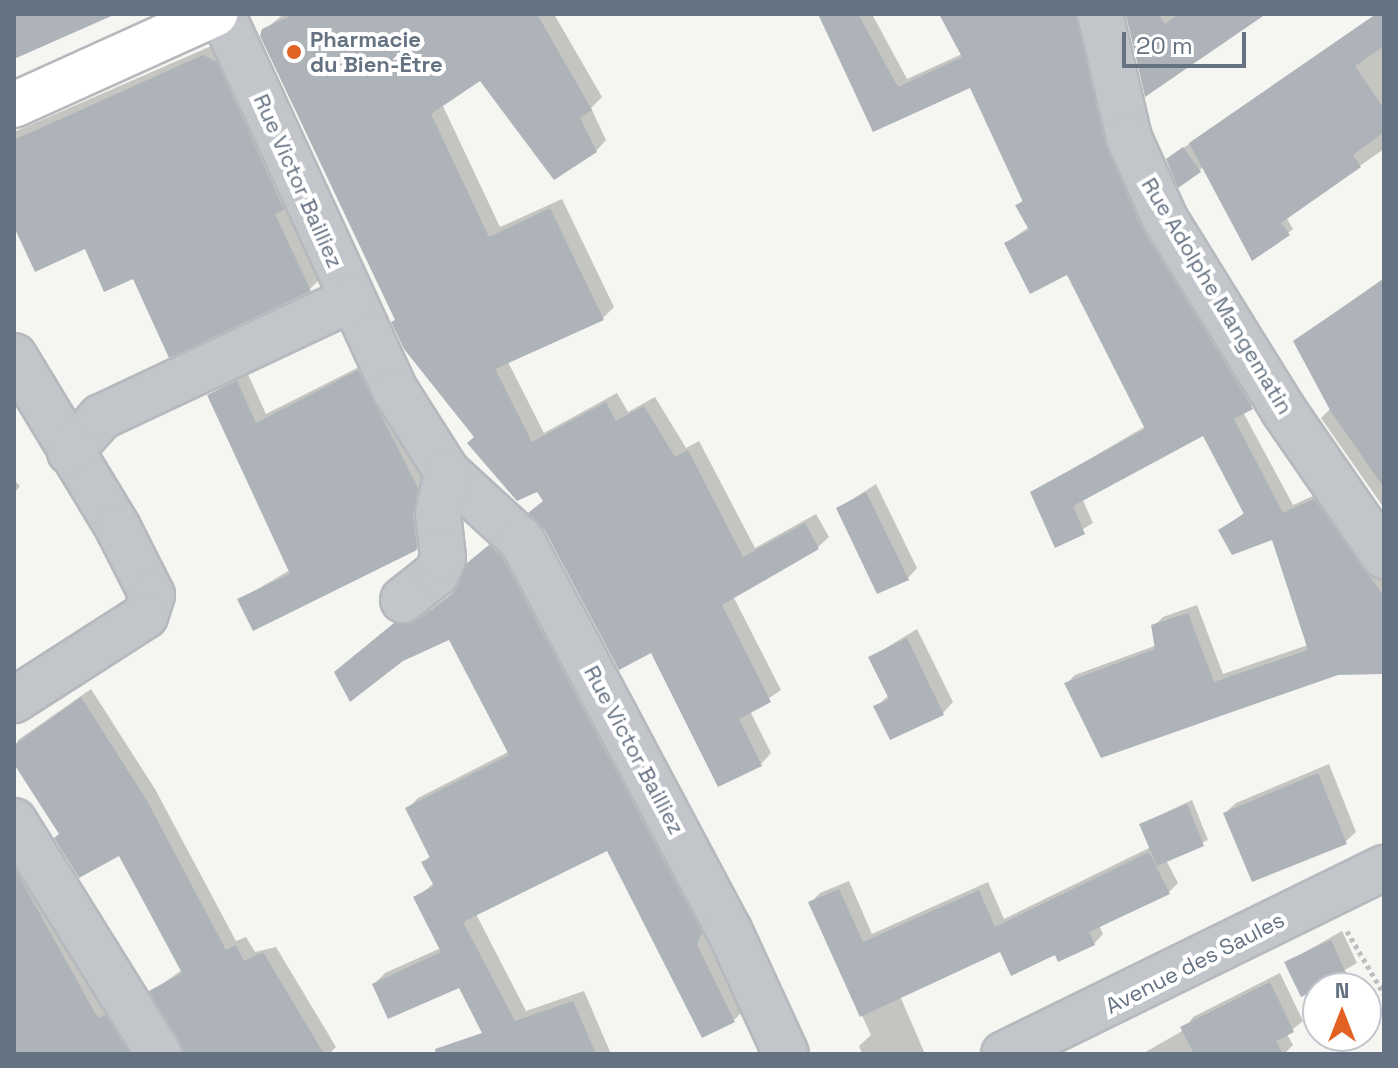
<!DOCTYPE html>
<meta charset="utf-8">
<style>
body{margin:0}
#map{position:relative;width:1398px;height:1068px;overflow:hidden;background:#f5f5f1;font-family:"Space Grotesk",sans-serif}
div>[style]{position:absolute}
.shadow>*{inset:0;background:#0003}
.building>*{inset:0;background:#adb3b9}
.path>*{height:5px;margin-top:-2.5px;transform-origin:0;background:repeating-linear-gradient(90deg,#bcbec0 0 4px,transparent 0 8px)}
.roads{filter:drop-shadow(2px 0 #b5b9bd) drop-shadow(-2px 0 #b5b9bd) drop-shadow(0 2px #b5b9bd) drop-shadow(0 -2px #b5b9bd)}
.minor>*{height:44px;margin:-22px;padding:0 22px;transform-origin:22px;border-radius:22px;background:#c2c5c9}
.major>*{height:44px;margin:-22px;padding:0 22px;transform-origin:22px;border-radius:22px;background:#fff}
.dots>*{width:22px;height:22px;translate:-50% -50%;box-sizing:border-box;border:4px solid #fff;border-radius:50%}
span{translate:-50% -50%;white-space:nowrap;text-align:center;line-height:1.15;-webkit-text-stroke:8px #fff;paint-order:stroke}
.poi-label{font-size:22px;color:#647282;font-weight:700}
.left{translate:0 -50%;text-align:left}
.street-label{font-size:22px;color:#647282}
.frame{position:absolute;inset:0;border:16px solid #647282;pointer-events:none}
.north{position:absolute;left:1302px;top:972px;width:80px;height:80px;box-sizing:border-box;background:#fff;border:2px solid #c1c7cd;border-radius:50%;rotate:0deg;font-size:22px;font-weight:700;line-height:32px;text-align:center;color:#647282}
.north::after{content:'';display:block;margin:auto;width:28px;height:36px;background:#e26224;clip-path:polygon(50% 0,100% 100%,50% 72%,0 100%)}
.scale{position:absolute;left:1122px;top:32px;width:124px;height:36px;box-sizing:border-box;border:4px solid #647282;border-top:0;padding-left:10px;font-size:24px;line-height:28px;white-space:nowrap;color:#647282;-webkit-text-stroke:6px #fff;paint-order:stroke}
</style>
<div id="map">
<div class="shadow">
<i style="clip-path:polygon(284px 14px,554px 14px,602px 97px,591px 108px,606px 140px,596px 151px,480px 78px,442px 104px,500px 227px,562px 199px,614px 307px,603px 318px,508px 362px,544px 433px,617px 393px,628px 412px,655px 397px,686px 448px,699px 441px,755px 548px,816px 514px,829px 537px,818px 547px,733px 596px,781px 690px,750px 711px,771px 753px,761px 764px,652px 650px,537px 489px,476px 436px,397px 319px,264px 30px)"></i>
<i style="clip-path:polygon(828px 14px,872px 14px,907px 79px,962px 54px,941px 14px,1085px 14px,1261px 398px,1243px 412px,1293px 505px,1324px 491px,1384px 576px,1384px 672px,1338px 673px,1102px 756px,1066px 684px,1075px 675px,1157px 645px,1154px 626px,1163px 617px,1197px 605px,1223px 674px,1308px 645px,1273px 537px,1221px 530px,1245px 512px,1203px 433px,1082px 498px,1093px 523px,1056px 545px,1033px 492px,1146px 426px,1067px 273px,1006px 243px,1029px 227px,1017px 205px,1024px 199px,971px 85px,874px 130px)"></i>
<i style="clip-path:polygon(1125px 14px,1262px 14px,1146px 93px)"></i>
<i style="clip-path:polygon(1377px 14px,1384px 14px,1384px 149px,1286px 217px,1293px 229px,1288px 233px,1204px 166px,1200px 170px,1173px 155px)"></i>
<i style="clip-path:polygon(225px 40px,328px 271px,310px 289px,134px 276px,86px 246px,14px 223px,14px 132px)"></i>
<i style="clip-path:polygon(1384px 278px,1384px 508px,1321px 418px,1330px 409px,1295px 341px)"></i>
<i style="clip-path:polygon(369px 362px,427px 478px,426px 538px,416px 548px,239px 600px,290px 570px,209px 395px,247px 372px,266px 414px)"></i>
<i style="clip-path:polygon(14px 480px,20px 486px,14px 493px)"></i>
<i style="clip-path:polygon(876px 484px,917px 568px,908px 578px,839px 508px)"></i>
<i style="clip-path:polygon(502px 535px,745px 1009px,734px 1020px,608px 849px,476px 914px,526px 1011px,584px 991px,611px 1054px,467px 1054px,490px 1044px,460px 985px,374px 984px,385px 973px,441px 948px,416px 898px,434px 883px,423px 863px,431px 855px,407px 809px,418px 798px,510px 751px,450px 637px,348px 661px,407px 613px,431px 610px,456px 590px,481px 552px)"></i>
<i style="clip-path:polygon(917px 629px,953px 702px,943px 713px,876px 707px,889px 695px,871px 657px)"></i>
<i style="clip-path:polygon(91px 689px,155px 789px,236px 941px,246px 937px,255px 952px,276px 947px,336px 1047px,329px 1054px,195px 1054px,152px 991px,182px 970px,120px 853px,61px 834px,14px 760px,18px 740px)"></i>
<i style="clip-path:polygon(1329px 764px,1356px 832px,1345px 842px,1225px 813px,1236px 803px)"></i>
<i style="clip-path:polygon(1192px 800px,1208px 840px,1166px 860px,1178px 883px,1169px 892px,1099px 925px,1103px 934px,1094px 944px,1001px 950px,900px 996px,925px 1054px,862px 1054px,859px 1046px,871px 1035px,810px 903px,820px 893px,849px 881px,872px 934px,988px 882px,1004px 919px,1151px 847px,1141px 824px)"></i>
<i style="clip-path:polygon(14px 857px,147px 1054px,14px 1054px)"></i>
<i style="clip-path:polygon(1342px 931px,1357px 963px,1302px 995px,1287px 962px)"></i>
<i style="clip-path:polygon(1280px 973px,1303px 1021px,1287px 1034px,1293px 1045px,1284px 1054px,1142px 1054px,1184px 1030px,1193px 1017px)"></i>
</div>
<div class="building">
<i style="clip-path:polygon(14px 14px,116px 14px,14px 59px)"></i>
<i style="clip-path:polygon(295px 14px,537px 14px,592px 110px,580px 118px,597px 152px,554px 180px,480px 81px,431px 114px,489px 237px,550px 208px,604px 320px,495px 369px,532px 442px,606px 402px,616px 421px,644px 406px,675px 457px,688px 450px,743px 557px,805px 523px,819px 549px,722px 605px,771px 702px,739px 719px,762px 766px,718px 787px,651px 653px,619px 670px,544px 529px,528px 513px,543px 501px,537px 492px,517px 501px,467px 443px,474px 437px,404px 349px,391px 322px,395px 320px,260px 36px,262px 29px)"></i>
<i style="clip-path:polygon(818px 14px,858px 14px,898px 87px,962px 57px,939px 14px,1076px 14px,1105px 144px,1142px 229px,1253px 409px,1234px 419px,1283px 513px,1314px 499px,1384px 596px,1384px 674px,1338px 675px,1101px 758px,1064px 683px,1155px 649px,1151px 625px,1188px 613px,1214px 682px,1308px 650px,1272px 540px,1232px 555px,1218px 530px,1244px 514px,1203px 436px,1073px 506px,1085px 534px,1055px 548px,1030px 492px,1145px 429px,1067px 275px,1030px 294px,1004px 243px,1029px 230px,1015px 205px,1023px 202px,970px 88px,873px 132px)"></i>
<i style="clip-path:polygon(1126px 14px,1158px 14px,1165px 24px,1179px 14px,1266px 14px,1145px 97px)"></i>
<i style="clip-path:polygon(1376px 14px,1384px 14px,1384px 46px,1355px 66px,1384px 109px,1384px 132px,1353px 155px,1361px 167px,1281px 223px,1290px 235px,1252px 261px,1189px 143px)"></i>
<i style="clip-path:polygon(203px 55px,217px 62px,284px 210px,275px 214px,311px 291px,169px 358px,133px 279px,104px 292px,85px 249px,35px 272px,14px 227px,14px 140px)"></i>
<i style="clip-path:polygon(1183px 147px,1201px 172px,1178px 188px,1166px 159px)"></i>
<i style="clip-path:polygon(1384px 279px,1384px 488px,1330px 410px,1293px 341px)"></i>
<i style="clip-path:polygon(358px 370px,418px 488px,413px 515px,417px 550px,253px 631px,237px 599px,290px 574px,207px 395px,237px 381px,256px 423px)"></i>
<i style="clip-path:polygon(866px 492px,909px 580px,877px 594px,836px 508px)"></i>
<i style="clip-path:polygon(489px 545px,502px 557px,702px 933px,697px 945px,735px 1022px,702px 1038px,607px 851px,463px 922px,515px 1021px,573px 1001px,596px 1054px,436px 1054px,435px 1049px,482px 1033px,459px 988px,388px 1019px,372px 984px,441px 952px,413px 897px,434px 886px,421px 862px,430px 858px,405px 808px,509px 755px,449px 640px,403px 661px,350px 702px,334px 672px,394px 623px,418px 620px,453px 593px,467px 563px)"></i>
<i style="clip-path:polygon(907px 638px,944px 715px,890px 740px,873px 706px,889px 699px,868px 657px)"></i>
<i style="clip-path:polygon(81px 697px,146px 799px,226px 950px,236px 945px,244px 961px,263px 952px,324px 1054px,184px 1054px,149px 991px,182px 973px,119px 856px,79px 878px,54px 838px,59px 834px,14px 764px,14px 745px)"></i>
<i style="clip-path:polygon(1318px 773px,1347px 844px,1252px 882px,1223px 813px)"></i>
<i style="clip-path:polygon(1187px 804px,1204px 846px,1157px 866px,1139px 824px)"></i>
<i style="clip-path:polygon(1149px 852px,1170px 894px,1089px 932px,1095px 945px,1058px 962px,1055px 955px,1011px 976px,1000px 952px,860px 1017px,808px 902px,839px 889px,863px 942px,979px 890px,995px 927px)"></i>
<i style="clip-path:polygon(15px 869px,95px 1013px,99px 1018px,105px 1015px,130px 1054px,14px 1054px)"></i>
<i style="clip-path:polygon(1331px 940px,1347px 975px,1301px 997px,1284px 962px)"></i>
<i style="clip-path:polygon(1270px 982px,1294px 1032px,1276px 1041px,1283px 1054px,1194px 1054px,1180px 1027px)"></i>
</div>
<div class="path">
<i style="left:1347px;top:931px;width:73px;rotate:59.6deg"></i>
</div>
<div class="roads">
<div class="minor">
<i style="left:222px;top:14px;width:414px;rotate:65.3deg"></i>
<i style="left:395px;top:390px;width:97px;rotate:57.6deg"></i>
<i style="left:447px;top:472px;width:102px;rotate:42.6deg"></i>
<i style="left:522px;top:541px;width:441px;rotate:62deg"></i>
<i style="left:729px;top:930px;width:136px;rotate:65.3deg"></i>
<i style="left:1100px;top:14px;width:127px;rotate:76.8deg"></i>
<i style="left:1129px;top:138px;width:89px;rotate:66deg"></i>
<i style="left:1165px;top:219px;width:226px;rotate:58.2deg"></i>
<i style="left:1284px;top:411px;width:176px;rotate:55.4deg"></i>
<i style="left:14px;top:356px;width:201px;rotate:58.8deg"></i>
<i style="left:118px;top:528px;width:75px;rotate:63.1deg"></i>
<i style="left:152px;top:595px;width:22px;rotate:108deg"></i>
<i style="left:145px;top:616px;width:156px;rotate:147.3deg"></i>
<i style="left:70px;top:452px;width:47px;rotate:-48.5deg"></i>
<i style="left:101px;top:417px;width:275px;rotate:-25.2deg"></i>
<i style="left:403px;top:600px;width:43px;rotate:-38.5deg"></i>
<i style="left:437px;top:573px;width:16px;rotate:-68deg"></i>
<i style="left:443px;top:558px;width:45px;rotate:-96.3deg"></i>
<i style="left:438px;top:513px;width:42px;rotate:-77.6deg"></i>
<i style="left:14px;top:821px;width:274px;rotate:58.1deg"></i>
<i style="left:1004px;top:1054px;width:423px;rotate:-26.1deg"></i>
</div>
<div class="major">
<i style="left:14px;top:105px;width:221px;rotate:-24.4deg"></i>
</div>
</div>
<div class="dots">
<i style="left:294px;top:52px;background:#e26224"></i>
</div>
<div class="poi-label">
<span class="left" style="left:310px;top:52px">Pharmacie<br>du Bien-Être</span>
</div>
<div class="street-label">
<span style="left:298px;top:181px;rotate:66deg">Rue Victor Bailliez</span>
<span style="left:1217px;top:296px;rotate:59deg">Rue Adolphe Mangematin</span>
<span style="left:634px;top:750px;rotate:62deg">Rue Victor Bailliez</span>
<span style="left:1195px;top:963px;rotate:-27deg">Avenue des Saules</span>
</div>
<div class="frame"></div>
<div class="north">N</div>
<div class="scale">20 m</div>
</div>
